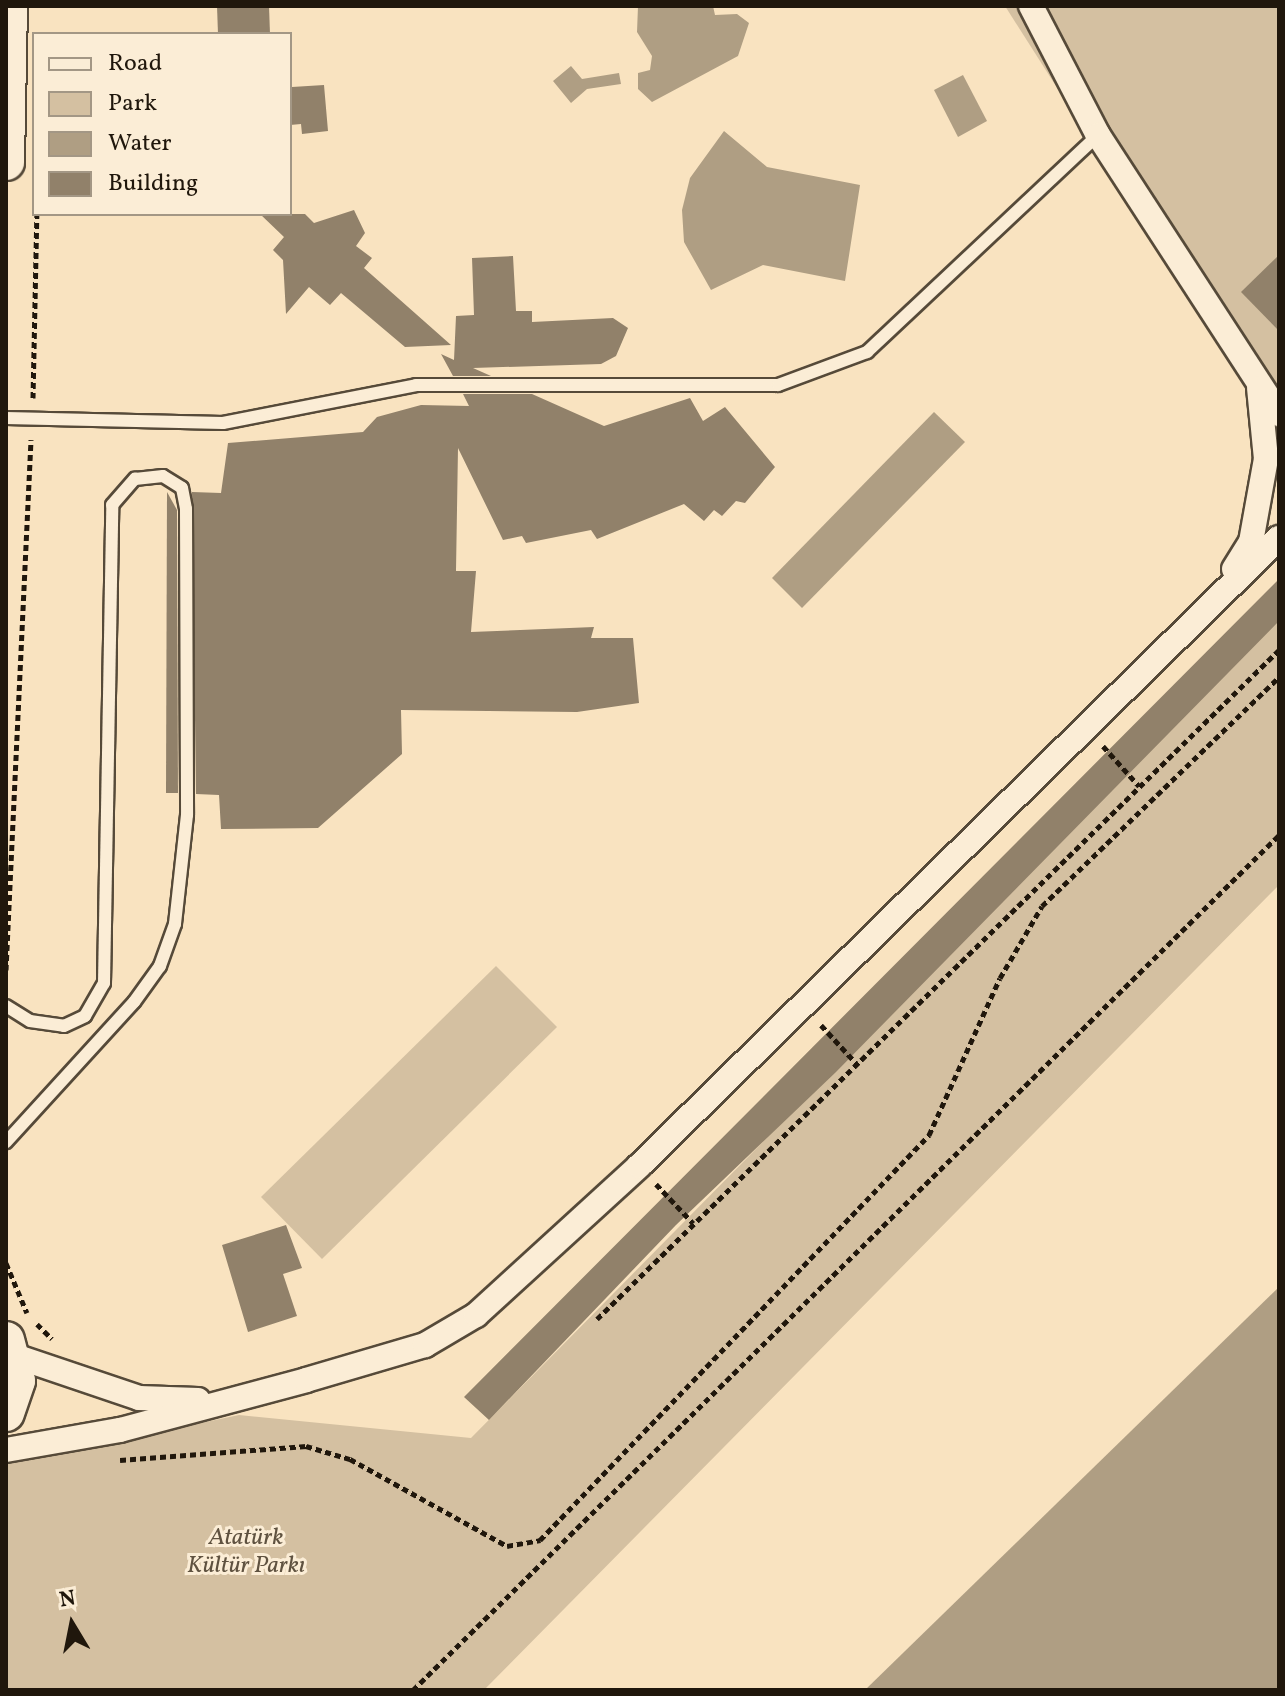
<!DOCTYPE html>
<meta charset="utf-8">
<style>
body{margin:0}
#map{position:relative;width:1285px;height:1696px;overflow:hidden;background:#f9e3c0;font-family:Vollkorn,serif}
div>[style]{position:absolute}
.green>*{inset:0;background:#d4c0a1}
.water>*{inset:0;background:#af9e83}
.building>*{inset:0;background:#91816a}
.path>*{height:5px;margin-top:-2.5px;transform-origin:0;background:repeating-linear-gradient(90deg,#20170c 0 6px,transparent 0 10px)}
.roads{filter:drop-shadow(2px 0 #564a39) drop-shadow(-2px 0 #564a39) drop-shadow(0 2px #564a39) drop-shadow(0 -2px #564a39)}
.lane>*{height:12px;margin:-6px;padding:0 6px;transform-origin:6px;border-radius:6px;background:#fbedd6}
.street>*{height:24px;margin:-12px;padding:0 12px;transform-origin:12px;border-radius:12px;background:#fbedd6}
.secondary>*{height:36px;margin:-18px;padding:0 18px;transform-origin:18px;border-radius:18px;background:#fbedd6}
span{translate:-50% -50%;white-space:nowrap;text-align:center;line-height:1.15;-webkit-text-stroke:6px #fbedd6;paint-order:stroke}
.park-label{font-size:24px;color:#5f5240;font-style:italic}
.frame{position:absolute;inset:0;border:8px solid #20170c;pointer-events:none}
.legend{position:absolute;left:32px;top:32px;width:260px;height:184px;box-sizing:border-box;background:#fbedd6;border:2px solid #a39785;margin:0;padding:10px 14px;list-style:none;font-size:24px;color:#20170c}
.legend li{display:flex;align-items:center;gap:16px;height:40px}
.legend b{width:40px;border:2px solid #a39785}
.north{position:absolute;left:32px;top:1584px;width:80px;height:80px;-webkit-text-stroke:6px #fbedd6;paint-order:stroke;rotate:350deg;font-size:22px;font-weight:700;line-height:32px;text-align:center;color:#20170c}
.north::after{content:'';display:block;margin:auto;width:28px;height:36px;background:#20170c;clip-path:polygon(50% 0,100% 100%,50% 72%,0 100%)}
</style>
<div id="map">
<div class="green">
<i style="clip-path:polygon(1005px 6px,1279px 6px,1279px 437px)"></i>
<i style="clip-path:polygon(1279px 607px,1279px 885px,484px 1690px,6px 1690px,6px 1464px,239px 1415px,471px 1438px,1013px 888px)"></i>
<i style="clip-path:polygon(496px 966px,557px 1027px,322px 1259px,261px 1197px)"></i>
</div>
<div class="water">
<i style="clip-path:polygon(638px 6px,713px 6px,715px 15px,737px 14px,749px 23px,738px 56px,652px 102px,638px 89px,638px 73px,650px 70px,652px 56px,637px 32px)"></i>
<i style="clip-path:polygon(571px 66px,582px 79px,619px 73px,621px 84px,587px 89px,571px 103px,553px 81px)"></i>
<i style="clip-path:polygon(963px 75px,987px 121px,958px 137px,934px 90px)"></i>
<i style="clip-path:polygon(724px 131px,767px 167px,860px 185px,845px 281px,763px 265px,711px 290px,684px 242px,682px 210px,690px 178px)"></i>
<i style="clip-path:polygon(934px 412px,965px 442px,802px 608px,772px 578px)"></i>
<i style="clip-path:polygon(1279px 1287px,1279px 1690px,865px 1690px)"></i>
</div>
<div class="building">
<i style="clip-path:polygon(217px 6px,269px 6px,270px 34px,218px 34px)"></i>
<i style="clip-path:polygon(324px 85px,328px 131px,302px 134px,301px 124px,290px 125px,292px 87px)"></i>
<i style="clip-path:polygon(354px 210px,365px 233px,356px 246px,372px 258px,364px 268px,451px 345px,405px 347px,341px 293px,330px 305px,309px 287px,286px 314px,283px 260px,273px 250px,284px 237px,260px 214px,305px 214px,314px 223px)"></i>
<i style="clip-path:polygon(1279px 255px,1279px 331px,1241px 292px)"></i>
<i style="clip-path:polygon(513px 256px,516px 311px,532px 311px,532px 322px,613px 318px,628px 328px,616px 356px,601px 364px,473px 368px,491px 376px,453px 376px,441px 354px,454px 360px,456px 316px,474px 315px,472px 258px)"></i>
<i style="clip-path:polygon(463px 394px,532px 394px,604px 426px,690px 398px,703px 421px,725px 407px,775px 467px,745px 503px,736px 501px,722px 516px,714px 510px,704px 521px,684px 504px,597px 539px,591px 530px,526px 543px,522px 536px,503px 540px,458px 448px,456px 571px,476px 571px,471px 632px,594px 627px,591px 638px,633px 638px,639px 703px,577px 712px,401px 710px,402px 754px,318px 828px,221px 829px,219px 795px,196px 794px,192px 492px,221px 493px,228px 443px,363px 432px,377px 417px,421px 405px,469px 406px)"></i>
<i style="clip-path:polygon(167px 492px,177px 510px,178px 793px,166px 793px)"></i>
<i style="clip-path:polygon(1279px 579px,1279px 621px,836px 1072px,676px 1225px,489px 1420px,464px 1397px)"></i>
<i style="clip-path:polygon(286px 1225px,302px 1268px,283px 1274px,297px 1316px,248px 1332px,222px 1245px)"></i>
</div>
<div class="path">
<i style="left:33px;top:398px;width:184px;rotate:-88.8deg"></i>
<i style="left:1103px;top:746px;width:54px;rotate:48deg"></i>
<i style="left:6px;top:970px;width:531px;rotate:-87.3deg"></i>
<i style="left:821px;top:1025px;width:52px;rotate:47.4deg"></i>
<i style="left:656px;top:1184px;width:54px;rotate:46.5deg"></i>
<i style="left:6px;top:1263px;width:54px;rotate:67.2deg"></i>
<i style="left:597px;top:1319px;width:955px;rotate:-44.45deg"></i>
<i style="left:37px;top:1324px;width:21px;rotate:45deg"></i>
<i style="left:120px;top:1460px;width:187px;rotate:-4.3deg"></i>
<i style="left:306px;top:1446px;width:46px;rotate:16.5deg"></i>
<i style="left:350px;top:1459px;width:179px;rotate:29deg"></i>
<i style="left:507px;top:1546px;width:34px;rotate:-10deg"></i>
<i style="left:540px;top:1540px;width:562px;rotate:-46.15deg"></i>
<i style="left:929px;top:1135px;width:172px;rotate:-65.7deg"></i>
<i style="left:1000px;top:978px;width:83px;rotate:-59.7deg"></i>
<i style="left:1042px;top:906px;width:330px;rotate:-44deg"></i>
<i style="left:413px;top:1690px;width:1217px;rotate:-44.63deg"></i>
</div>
<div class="roads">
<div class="lane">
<i style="left:6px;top:418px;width:217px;rotate:1.3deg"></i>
<i style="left:223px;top:423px;width:197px;rotate:-11.1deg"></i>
<i style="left:416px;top:385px;width:362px"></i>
<i style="left:778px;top:385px;width:95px;rotate:-20.3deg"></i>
<i style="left:867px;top:352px;width:317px;rotate:-43.2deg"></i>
<i style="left:6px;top:1006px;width:28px;rotate:32deg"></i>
<i style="left:30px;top:1021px;width:34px;rotate:8deg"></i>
<i style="left:64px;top:1026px;width:23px;rotate:-25deg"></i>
<i style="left:85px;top:1016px;width:38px;rotate:-60deg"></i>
<i style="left:104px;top:983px;width:478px;rotate:-89deg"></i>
<i style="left:112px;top:505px;width:35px;rotate:-49deg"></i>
<i style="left:135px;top:479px;width:28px;rotate:-6deg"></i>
<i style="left:163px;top:476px;width:22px;rotate:32deg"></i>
<i style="left:182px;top:488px;width:21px;rotate:79deg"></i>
<i style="left:186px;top:509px;width:306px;rotate:89.8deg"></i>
<i style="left:187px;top:815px;width:110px;rotate:96.3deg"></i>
<i style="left:175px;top:924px;width:45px;rotate:109.7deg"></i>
<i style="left:160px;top:966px;width:44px;rotate:125.8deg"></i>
<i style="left:134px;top:1002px;width:190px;rotate:132.4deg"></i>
</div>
<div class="street">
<i style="left:1031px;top:6px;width:145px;rotate:62.6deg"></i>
<i style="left:1098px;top:135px;width:333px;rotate:57deg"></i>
<i style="left:1234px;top:569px;width:32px;rotate:-58deg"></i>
<i style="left:1251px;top:542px;width:84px;rotate:-79.8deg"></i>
<i style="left:1266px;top:459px;width:71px;rotate:-95.6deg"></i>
<i style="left:12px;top:1355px;width:134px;rotate:18.7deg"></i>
<i style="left:139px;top:1398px;width:59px;rotate:1.9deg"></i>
<i style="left:6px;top:1450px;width:116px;rotate:-10deg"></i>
<i style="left:120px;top:1430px;width:193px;rotate:-15deg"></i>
<i style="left:306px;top:1380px;width:124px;rotate:-16.4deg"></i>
<i style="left:425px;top:1345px;width:59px;rotate:-30.5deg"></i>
<i style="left:476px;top:1315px;width:221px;rotate:-42.4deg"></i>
<i style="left:639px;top:1166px;width:897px;rotate:-44.46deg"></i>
</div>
<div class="secondary">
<i style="left:6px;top:162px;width:156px;rotate:-88.9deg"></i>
<i style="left:6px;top:1340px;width:42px;rotate:75deg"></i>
<i style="left:17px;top:1381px;width:34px;rotate:109deg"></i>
</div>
</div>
<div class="park-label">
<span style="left:246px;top:1553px">Atatürk<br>Kültür Parkı</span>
</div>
<div class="frame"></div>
<ul class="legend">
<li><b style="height:10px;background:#fbedd6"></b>Road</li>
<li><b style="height:22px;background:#d4c0a1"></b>Park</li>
<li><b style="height:22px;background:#af9e83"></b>Water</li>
<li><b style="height:22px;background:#91816a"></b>Building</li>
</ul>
<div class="north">N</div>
</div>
